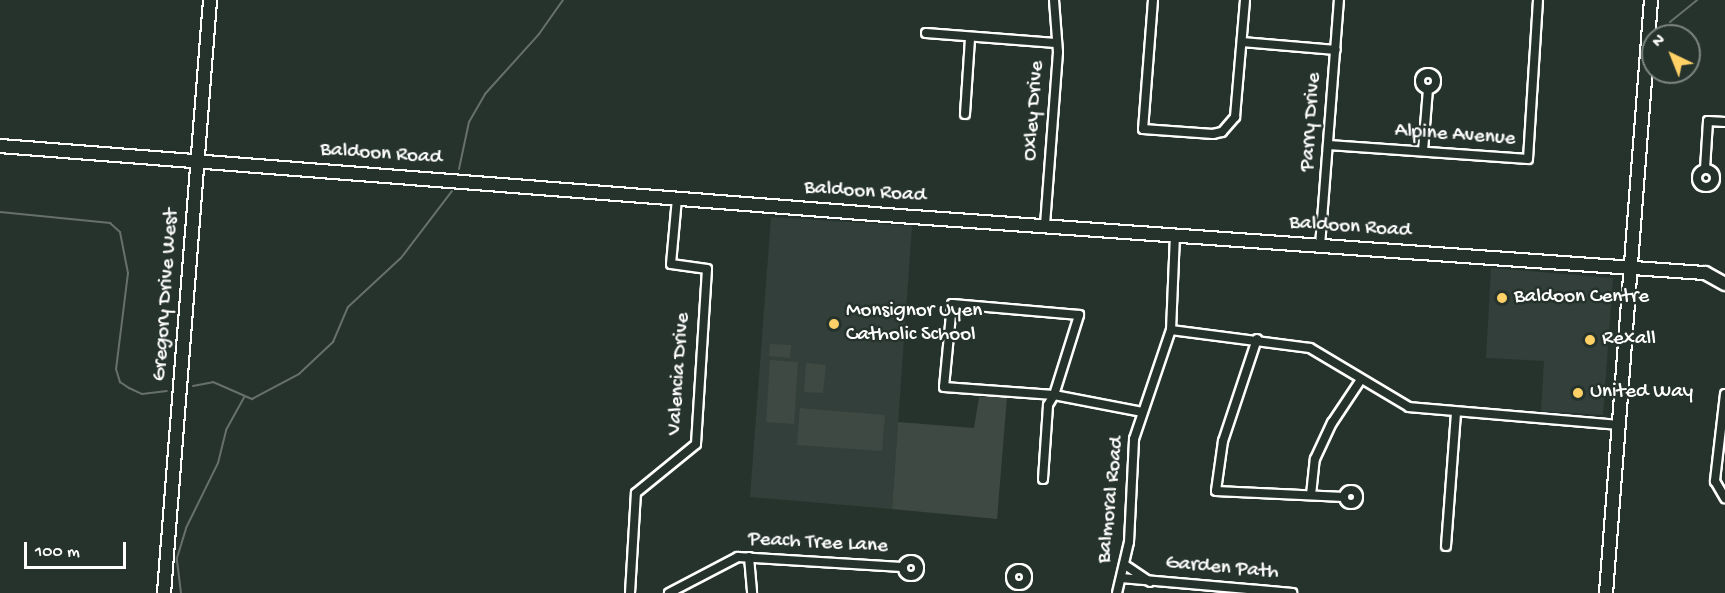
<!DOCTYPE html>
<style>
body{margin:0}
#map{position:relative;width:1725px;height:593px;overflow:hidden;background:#26332d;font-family:"Gochi Hand",sans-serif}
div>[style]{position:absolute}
.built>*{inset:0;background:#333f3a}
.green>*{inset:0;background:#3e4944}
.stream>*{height:2px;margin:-1px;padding:0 1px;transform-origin:1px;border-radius:1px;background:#67706c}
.roads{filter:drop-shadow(2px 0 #fff) drop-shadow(-2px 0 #fff) drop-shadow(0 2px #fff) drop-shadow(0 -2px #fff)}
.street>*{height:8px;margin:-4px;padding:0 4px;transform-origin:4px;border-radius:4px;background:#26332d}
.street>.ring{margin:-4px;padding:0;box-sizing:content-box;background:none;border:8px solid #26332d;border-radius:50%}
.secondary>*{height:12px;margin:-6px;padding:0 6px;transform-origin:6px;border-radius:6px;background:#26332d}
.dots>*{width:16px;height:16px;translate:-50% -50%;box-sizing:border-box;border:3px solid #26332d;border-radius:50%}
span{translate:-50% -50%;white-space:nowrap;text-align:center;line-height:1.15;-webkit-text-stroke:5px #26332d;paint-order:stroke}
.street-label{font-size:21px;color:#fff}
.poi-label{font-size:21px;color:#fff}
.left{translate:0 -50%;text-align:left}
.north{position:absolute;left:1641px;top:24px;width:60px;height:60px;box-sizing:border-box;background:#26332d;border:2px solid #7d8581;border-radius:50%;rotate:317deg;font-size:16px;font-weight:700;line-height:24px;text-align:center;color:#fff}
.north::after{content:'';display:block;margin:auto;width:21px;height:27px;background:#ffd166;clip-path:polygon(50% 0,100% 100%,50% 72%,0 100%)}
.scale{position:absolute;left:24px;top:542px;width:102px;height:27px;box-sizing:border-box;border:3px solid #fff;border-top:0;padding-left:8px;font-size:18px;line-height:21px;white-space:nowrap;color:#fff;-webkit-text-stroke:4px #26332d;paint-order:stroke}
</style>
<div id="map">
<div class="built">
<i style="clip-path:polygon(771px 217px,912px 226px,892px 509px,750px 497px)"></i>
<i style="clip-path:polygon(1491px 268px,1613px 278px,1603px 415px,1541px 411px,1544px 361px,1486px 358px)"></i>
</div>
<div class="green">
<i style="clip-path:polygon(770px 344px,791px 345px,790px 358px,769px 356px)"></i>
<i style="clip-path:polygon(770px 360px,798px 362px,794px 424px,766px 422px)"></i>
<i style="clip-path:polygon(806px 363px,826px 365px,823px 393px,804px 392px)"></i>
<i style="clip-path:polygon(979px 397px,1007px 397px,997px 519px,892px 509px,898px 422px,974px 428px)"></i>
<i style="clip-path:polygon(800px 408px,885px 415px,882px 451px,797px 445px)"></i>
</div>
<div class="stream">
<i style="left:1670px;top:22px;width:35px;rotate:-39deg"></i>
<i style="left:459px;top:169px;width:48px;rotate:-78deg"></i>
<i style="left:469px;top:122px;width:32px;rotate:-60deg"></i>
<i style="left:485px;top:94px;width:81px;rotate:-48deg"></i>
<i style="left:539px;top:34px;width:42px;rotate:-54.8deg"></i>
<i style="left:0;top:212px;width:111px;rotate:5.7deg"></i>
<i style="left:110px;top:223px;width:13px;rotate:42deg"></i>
<i style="left:120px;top:232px;width:42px;rotate:79deg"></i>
<i style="left:128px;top:273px;width:97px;rotate:97.1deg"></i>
<i style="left:116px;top:369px;width:14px;rotate:73deg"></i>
<i style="left:120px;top:382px;width:11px;rotate:34deg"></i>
<i style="left:129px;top:388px;width:14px;rotate:25deg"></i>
<i style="left:142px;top:394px;width:25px;rotate:-7deg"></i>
<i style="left:193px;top:386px;width:20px;rotate:-11deg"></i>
<i style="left:213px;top:382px;width:43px;rotate:23.6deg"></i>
<i style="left:252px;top:399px;width:53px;rotate:-28deg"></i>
<i style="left:299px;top:374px;width:47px;rotate:-43.3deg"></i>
<i style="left:333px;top:342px;width:38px;rotate:-67deg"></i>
<i style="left:348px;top:307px;width:72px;rotate:-42.8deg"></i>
<i style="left:401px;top:258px;width:84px;rotate:-52.7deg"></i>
<i style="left:181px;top:593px;width:35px;rotate:-97deg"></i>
<i style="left:177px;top:558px;width:31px;rotate:-73deg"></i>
<i style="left:186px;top:528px;width:72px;rotate:-63.8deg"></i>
<i style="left:218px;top:463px;width:34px;rotate:-76deg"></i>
<i style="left:226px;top:430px;width:38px;rotate:-61deg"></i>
</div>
<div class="roads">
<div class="street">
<i style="left:1153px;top:0;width:129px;rotate:94.4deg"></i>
<i style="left:1143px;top:129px;width:70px;rotate:4.1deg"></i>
<i style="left:1213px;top:134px;width:9px;rotate:-13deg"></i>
<i style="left:1222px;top:132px;width:20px;rotate:-49deg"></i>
<i style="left:1235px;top:117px;width:117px;rotate:-85.1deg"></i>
<i style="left:926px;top:33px;width:130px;rotate:4.4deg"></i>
<i style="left:1242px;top:42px;width:94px;rotate:4.9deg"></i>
<i class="ring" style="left:1420px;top:73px;width:8px;height:8px"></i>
<i style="left:965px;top:114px;width:76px;rotate:-86.2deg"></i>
<i style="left:1329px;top:145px;width:199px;rotate:4deg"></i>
<i style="left:1528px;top:159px;width:159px;rotate:-86.4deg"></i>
<i style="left:1423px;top:151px;width:62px;rotate:-85.4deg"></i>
<i style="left:1705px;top:169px;width:48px;rotate:-86.4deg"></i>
<i style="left:1708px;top:121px;width:17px;rotate:3deg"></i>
<i class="ring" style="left:1697px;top:169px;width:10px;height:10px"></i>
<i style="left:1045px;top:225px;width:173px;rotate:-85.7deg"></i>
<i style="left:1058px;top:52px;width:52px;rotate:-94.4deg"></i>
<i style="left:1320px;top:246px;width:247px;rotate:-85.6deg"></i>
<i style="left:1171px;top:330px;width:140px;rotate:7.4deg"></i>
<i style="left:1310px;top:348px;width:115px;rotate:30.8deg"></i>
<i style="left:1409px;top:407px;width:210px;rotate:4.9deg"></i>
<i style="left:1257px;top:339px;width:108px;rotate:108.4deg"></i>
<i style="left:1223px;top:441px;width:50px;rotate:98deg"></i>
<i style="left:1216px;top:491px;width:128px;rotate:2.7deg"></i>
<i style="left:1725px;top:394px;width:88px;rotate:96.6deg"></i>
<i style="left:1715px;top:481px;width:20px;rotate:60deg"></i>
<i style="left:1043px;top:479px;width:74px;rotate:-86.1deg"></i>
<i style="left:1048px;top:405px;width:12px;rotate:-59deg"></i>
<i style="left:1054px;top:395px;width:84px;rotate:-72.6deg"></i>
<i style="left:1079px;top:315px;width:127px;rotate:-175deg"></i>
<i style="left:952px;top:304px;width:83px;rotate:95.5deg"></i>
<i style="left:944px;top:387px;width:110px;rotate:4.2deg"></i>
<i style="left:1054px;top:395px;width:90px;rotate:10.9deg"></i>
<i class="ring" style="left:1344px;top:490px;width:6px;height:6px"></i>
<i style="left:1311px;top:495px;width:36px;rotate:-84deg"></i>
<i style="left:1315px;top:459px;width:40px;rotate:-65deg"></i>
<i style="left:1332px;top:423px;width:50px;rotate:-56.3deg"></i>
<i style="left:1446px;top:546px;width:132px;rotate:-85.7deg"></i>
<i style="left:749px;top:557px;width:36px;rotate:85deg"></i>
<i class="ring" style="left:903px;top:560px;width:8px;height:8px"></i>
<i style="left:1125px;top:565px;width:30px;rotate:34deg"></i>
<i class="ring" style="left:1011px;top:569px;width:8px;height:8px"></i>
<i style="left:1121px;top:578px;width:172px;rotate:5deg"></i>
<i style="left:630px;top:593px;width:100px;rotate:-86.6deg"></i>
<i style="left:636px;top:493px;width:77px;rotate:-39.2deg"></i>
<i style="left:696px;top:444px;width:175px;rotate:-86.4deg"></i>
<i style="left:707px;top:269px;width:36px;rotate:-172deg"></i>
<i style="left:671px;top:264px;width:66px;rotate:-84.8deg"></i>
<i style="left:669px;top:593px;width:78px;rotate:-27.6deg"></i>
<i style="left:738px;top:557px;width:164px;rotate:3.5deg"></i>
<i style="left:1117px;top:593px;width:52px;rotate:-76.8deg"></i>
<i style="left:1129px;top:542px;width:103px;rotate:-87.2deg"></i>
<i style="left:1134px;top:439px;width:115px;rotate:-71.3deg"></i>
<i style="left:1171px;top:330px;width:95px;rotate:-87.6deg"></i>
</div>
<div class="secondary">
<i style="left:0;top:146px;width:902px;rotate:4.45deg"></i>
<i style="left:899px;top:216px;width:808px;rotate:4.05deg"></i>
<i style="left:1705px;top:273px;width:23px;rotate:29deg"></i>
<i style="left:164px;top:593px;width:595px;rotate:-85.56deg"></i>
<i style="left:1606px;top:593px;width:595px;rotate:-85.66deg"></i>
</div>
</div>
<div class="dots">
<i style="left:1502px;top:298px;background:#ffd166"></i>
<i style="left:834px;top:324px;background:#ffd166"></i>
<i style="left:1590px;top:340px;background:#ffd166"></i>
<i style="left:1578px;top:393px;background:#ffd166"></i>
</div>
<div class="street-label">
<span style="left:1035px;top:111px;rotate:-86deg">Oxley Drive</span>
<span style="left:1312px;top:122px;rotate:-86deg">Parry Drive</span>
<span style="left:1455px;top:136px;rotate:4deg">Alpine Avenue</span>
<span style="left:381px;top:155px;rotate:4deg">Baldoon Road</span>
<span style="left:865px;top:193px;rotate:4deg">Baldoon Road</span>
<span style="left:1350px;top:228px;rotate:4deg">Baldoon Road</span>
<span style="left:167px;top:295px;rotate:-86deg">Gregory Drive West</span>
<span style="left:680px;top:374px;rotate:-86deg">Valencia Drive</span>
<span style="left:1112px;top:500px;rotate:-84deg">Balmoral Road</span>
<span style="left:818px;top:544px;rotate:3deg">Peach Tree Lane</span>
<span style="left:1222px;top:569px;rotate:5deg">Garden Path</span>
</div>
<div class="poi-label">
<span class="left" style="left:1514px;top:298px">Baldoon Centre</span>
<span class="left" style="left:846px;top:324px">Monsignor Uyen<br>Catholic School</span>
<span class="left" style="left:1602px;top:340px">Rexall</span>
<span class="left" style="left:1590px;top:393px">United Way</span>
</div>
<div class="north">N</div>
<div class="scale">100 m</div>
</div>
